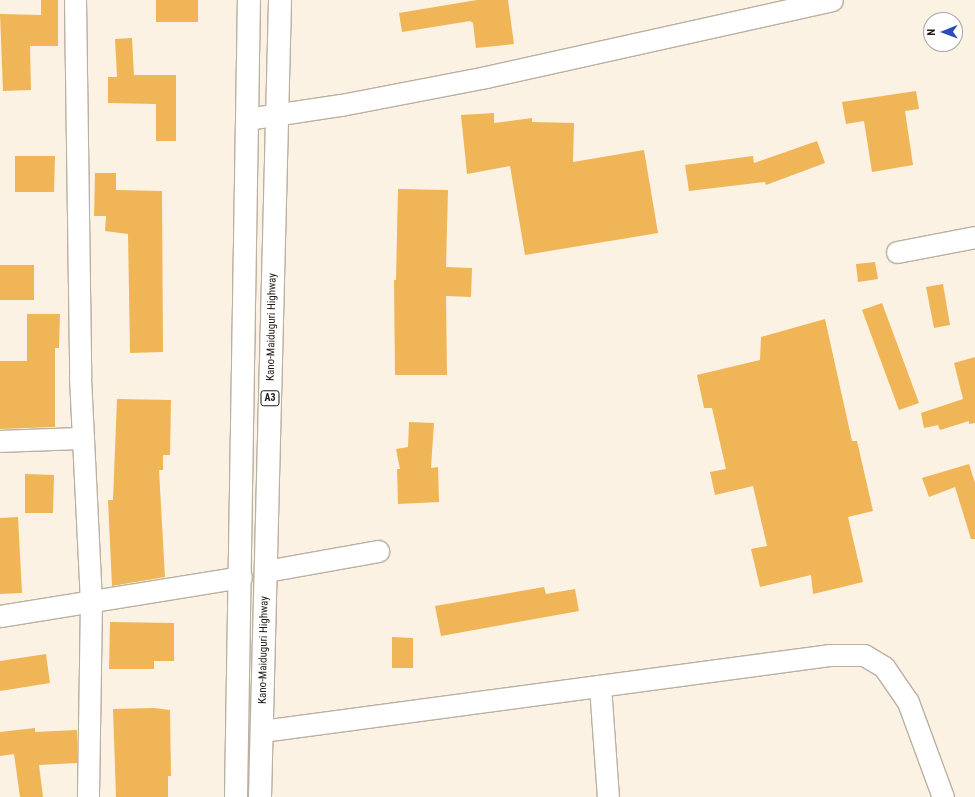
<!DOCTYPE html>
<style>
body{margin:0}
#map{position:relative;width:975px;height:797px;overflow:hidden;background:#fcf2e3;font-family:"Roboto Condensed",sans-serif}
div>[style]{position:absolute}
.building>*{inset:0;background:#efb557}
.roads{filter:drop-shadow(1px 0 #bab0a2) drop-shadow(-1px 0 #bab0a2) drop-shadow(0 1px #bab0a2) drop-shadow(0 -1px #bab0a2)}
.street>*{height:21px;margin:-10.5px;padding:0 10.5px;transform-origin:10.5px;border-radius:10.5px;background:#fff}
.highway>*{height:22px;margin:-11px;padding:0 11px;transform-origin:11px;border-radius:11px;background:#fff}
span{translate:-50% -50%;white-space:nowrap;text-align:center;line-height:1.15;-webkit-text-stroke:3px #fff;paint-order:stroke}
.shield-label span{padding:1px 3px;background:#fff;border:1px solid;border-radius:3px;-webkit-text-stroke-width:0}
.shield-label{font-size:10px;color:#1d1914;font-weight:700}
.street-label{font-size:11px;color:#1d1914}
.north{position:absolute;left:923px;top:12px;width:40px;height:40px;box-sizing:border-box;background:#fff;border:1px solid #a5a3a1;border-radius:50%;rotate:269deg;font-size:11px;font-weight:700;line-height:16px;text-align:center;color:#1d1914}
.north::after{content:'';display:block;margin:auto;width:14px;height:18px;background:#294cbb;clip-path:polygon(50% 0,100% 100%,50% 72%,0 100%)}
</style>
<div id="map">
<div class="building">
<i style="clip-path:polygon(41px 0,58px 0,58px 46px,30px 46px,31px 90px,3px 91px,0 14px,41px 15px)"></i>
<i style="clip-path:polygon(156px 0,198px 0,198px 22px,156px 22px)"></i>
<i style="clip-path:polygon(477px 0,508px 0,514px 44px,476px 48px,473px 23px,470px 21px,402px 32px,399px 13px)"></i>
<i style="clip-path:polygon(132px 38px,134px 75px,176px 75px,176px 141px,156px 141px,156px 104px,108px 103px,108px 77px,117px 77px,115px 39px)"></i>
<i style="clip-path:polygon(916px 91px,919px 109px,905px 111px,913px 165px,872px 172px,864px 121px,846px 124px,842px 102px)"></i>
<i style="clip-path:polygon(494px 113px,494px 123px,532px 118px,532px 122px,574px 123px,573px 162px,644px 150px,658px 233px,525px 255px,510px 166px,467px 174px,461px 115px)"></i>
<i style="clip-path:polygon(817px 141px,825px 163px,766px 185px,765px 182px,689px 191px,685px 165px,753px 156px,754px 163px)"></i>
<i style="clip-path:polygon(15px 156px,55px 156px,54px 192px,15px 192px)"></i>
<i style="clip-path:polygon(95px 173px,116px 173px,116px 190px,162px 191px,163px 352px,130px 353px,128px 234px,105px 231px,106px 216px,94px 216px)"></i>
<i style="clip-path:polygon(398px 189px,448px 190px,446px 267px,472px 268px,471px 297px,446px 296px,447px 375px,395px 375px,394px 280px,396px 280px)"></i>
<i style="clip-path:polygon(875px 262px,878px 279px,858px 282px,856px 264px)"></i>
<i style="clip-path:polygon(0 265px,34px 265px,34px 300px,0 300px)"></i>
<i style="clip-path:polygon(943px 284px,950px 325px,934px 328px,926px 287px)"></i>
<i style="clip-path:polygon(882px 303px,919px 403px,899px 410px,862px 310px)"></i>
<i style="clip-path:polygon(27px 314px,60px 314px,59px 348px,55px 348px,55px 427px,0 429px,0 361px,27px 361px)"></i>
<i style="clip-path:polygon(825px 319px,852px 441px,857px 441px,873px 511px,848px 517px,863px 582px,813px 594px,811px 575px,760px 587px,751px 549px,767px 546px,753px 486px,715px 495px,710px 472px,726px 469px,712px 408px,704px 408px,697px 375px,760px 360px,761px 337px)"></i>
<i style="clip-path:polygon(975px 357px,975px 423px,969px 424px,969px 421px,940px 430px,938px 425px,924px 428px,921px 413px,963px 399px,954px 363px)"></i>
<i style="clip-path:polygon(117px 399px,171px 400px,170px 455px,163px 455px,163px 470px,159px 470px,165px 577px,112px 586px,108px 500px,113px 500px)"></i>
<i style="clip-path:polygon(409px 422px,434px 423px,431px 468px,438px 467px,439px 502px,398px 504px,397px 469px,400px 469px,396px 449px,408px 447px)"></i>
<i style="clip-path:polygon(969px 464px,975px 483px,975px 539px,971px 539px,955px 487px,929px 497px,922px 478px)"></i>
<i style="clip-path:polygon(25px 474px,54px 475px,53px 513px,25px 513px)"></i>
<i style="clip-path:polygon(18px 517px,22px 593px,0 594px,0 518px)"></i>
<i style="clip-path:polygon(544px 587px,546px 594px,575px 589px,579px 611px,441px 636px,435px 606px)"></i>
<i style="clip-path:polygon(110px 622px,174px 623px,174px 661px,154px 661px,154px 669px,109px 669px)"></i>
<i style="clip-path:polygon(392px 637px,413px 638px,413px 668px,392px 668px)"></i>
<i style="clip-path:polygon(46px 654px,50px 683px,0 691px,0 661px)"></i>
<i style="clip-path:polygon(154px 708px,170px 710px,171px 776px,168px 776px,168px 797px,116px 797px,113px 709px)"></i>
<i style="clip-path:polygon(35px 728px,35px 732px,77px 730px,77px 763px,39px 765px,43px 797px,20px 797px,14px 754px,0 756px,0 732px)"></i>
</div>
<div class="roads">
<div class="street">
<i style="left:75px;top:0;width:377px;rotate:89.2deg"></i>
<i style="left:80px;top:377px;width:225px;rotate:87.2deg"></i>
<i style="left:91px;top:602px;width:195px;rotate:90.9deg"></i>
<i style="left:247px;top:119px;width:95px;rotate:-8.5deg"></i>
<i style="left:341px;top:105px;width:148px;rotate:-10.9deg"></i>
<i style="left:486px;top:77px;width:354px;rotate:-12.5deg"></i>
<i style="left:897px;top:252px;width:79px;rotate:-10.9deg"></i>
<i style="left:0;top:441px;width:83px;rotate:-2.1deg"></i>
<i style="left:266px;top:571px;width:114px;rotate:-10.1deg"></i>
<i style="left:0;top:616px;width:244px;rotate:-9.2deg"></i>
<i style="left:600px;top:686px;width:111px;rotate:85.9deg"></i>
<i style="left:262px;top:731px;width:572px;rotate:-7.63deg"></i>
<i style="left:829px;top:655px;width:35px"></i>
<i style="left:864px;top:655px;width:23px;rotate:31deg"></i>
<i style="left:884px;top:667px;width:42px;rotate:55.6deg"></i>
<i style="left:908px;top:702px;width:101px;rotate:69.8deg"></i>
</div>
<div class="highway">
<i style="left:236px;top:797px;width:797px;rotate:-89.07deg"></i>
<i style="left:260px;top:797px;width:797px;rotate:-88.56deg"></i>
</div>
</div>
<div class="shield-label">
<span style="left:270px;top:398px">A3</span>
</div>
<div class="street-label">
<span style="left:272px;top:327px;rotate:-89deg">Kano-Maiduguri Highway</span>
<span style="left:264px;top:650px;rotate:-89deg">Kano-Maiduguri Highway</span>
</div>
<div class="north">N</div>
</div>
